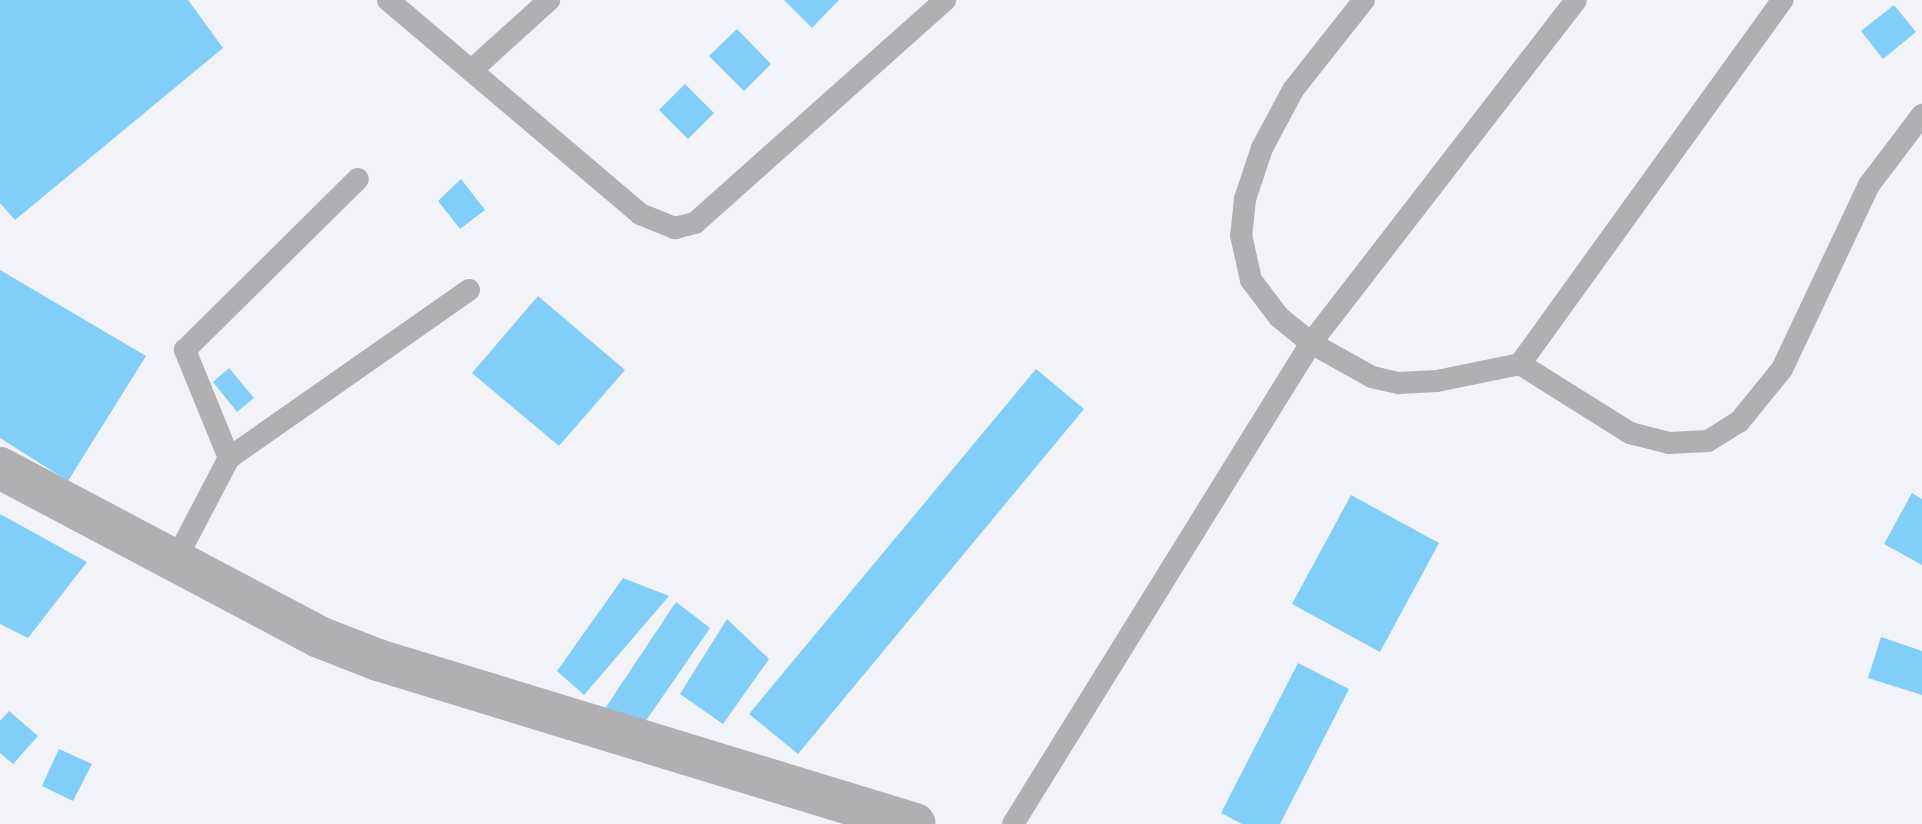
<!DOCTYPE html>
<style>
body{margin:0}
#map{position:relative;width:1922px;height:824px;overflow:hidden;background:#f1f3f8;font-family:"Open Sans",sans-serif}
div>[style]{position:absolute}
.building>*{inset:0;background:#81cefb}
.lane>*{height:22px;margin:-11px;padding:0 11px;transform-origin:11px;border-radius:11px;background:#b0afb1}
.street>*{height:42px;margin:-21px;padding:0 21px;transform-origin:21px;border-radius:21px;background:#b0afb1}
span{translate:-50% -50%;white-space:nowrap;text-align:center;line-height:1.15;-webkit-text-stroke:7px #fff;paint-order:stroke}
</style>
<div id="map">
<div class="building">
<i style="clip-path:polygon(0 0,188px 0,223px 48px,15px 220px,0 203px)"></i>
<i style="clip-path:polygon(784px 0,839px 0,812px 28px)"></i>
<i style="clip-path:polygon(1894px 5px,1916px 32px,1883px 59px,1861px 31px)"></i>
<i style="clip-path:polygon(737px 29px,771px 64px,744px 91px,709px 56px)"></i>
<i style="clip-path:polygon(685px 84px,714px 113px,688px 139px,659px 110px)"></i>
<i style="clip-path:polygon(461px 179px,485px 210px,460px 229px,438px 201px)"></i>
<i style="clip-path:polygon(0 270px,146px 356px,68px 481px,0 438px)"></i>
<i style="clip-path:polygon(538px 296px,625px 370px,559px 446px,472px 373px)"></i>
<i style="clip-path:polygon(229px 368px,254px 398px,237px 412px,213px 382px)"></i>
<i style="clip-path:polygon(1036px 369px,1084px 409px,798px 754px,749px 714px)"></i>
<i style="clip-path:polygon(1912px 493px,1922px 499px,1922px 565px,1884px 544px)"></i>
<i style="clip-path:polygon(1351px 495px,1439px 543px,1380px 652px,1292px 604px)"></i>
<i style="clip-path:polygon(0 514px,87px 562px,28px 638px,0 624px)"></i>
<i style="clip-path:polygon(623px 578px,669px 596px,584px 695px,557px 671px)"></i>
<i style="clip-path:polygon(676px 602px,710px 628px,643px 725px,604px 710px)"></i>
<i style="clip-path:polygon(727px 619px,769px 659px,723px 724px,680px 694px)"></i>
<i style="clip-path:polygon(1881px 637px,1922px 651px,1922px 695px,1868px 678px)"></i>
<i style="clip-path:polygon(1298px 663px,1349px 689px,1280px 824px,1242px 824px,1221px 813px)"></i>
<i style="clip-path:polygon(9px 711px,38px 736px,13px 764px,0 753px,0 721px)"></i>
<i style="clip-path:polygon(59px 749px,92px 764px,73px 801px,42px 786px)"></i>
</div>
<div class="lane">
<i style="left:388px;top:0;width:331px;rotate:40.3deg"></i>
<i style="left:640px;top:214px;width:38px;rotate:22deg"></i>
<i style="left:675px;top:228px;width:21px;rotate:-14deg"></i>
<i style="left:695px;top:223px;width:335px;rotate:-41.7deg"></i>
<i style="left:1364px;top:0;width:115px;rotate:128.3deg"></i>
<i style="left:1293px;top:90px;width:66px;rotate:118.1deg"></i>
<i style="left:1262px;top:148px;width:54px;rotate:108.4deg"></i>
<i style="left:1245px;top:199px;width:36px;rotate:96deg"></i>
<i style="left:1241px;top:235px;width:46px;rotate:77.5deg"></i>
<i style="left:1251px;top:280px;width:46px;rotate:52.9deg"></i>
<i style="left:1279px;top:317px;width:41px;rotate:39.1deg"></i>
<i style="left:1311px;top:343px;width:70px;rotate:29.1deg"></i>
<i style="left:1372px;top:377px;width:28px;rotate:13deg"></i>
<i style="left:1399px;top:383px;width:38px;rotate:-3deg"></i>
<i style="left:1437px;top:381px;width:85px;rotate:-11.6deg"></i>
<i style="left:1520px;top:364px;width:449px;rotate:-54.2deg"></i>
<i style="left:473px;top:69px;width:103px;rotate:-42.2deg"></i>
<i style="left:1520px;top:364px;width:130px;rotate:32.1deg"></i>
<i style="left:1630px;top:433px;width:40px;rotate:14.4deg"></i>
<i style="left:1669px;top:443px;width:39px;rotate:-3deg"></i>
<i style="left:1708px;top:441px;width:36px;rotate:-32deg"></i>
<i style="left:1739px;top:422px;width:68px;rotate:-50.9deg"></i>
<i style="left:1782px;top:369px;width:204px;rotate:-64.7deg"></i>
<i style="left:1869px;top:185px;width:88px;rotate:-52.9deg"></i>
<i style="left:229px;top:458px;width:293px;rotate:-35deg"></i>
<i style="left:174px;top:563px;width:119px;rotate:-62.4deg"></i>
<i style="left:229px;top:458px;width:117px;rotate:-112.2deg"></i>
<i style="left:185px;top:350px;width:243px;rotate:-44.7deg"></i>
<i style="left:1013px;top:824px;width:566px;rotate:-58.22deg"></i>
<i style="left:1311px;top:343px;width:433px;rotate:-52.3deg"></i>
</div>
<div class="street">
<i style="left:0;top:468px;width:361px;rotate:27.9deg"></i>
<i style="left:319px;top:637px;width:63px;rotate:21.3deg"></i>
<i style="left:378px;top:660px;width:561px;rotate:16.98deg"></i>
</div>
</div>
